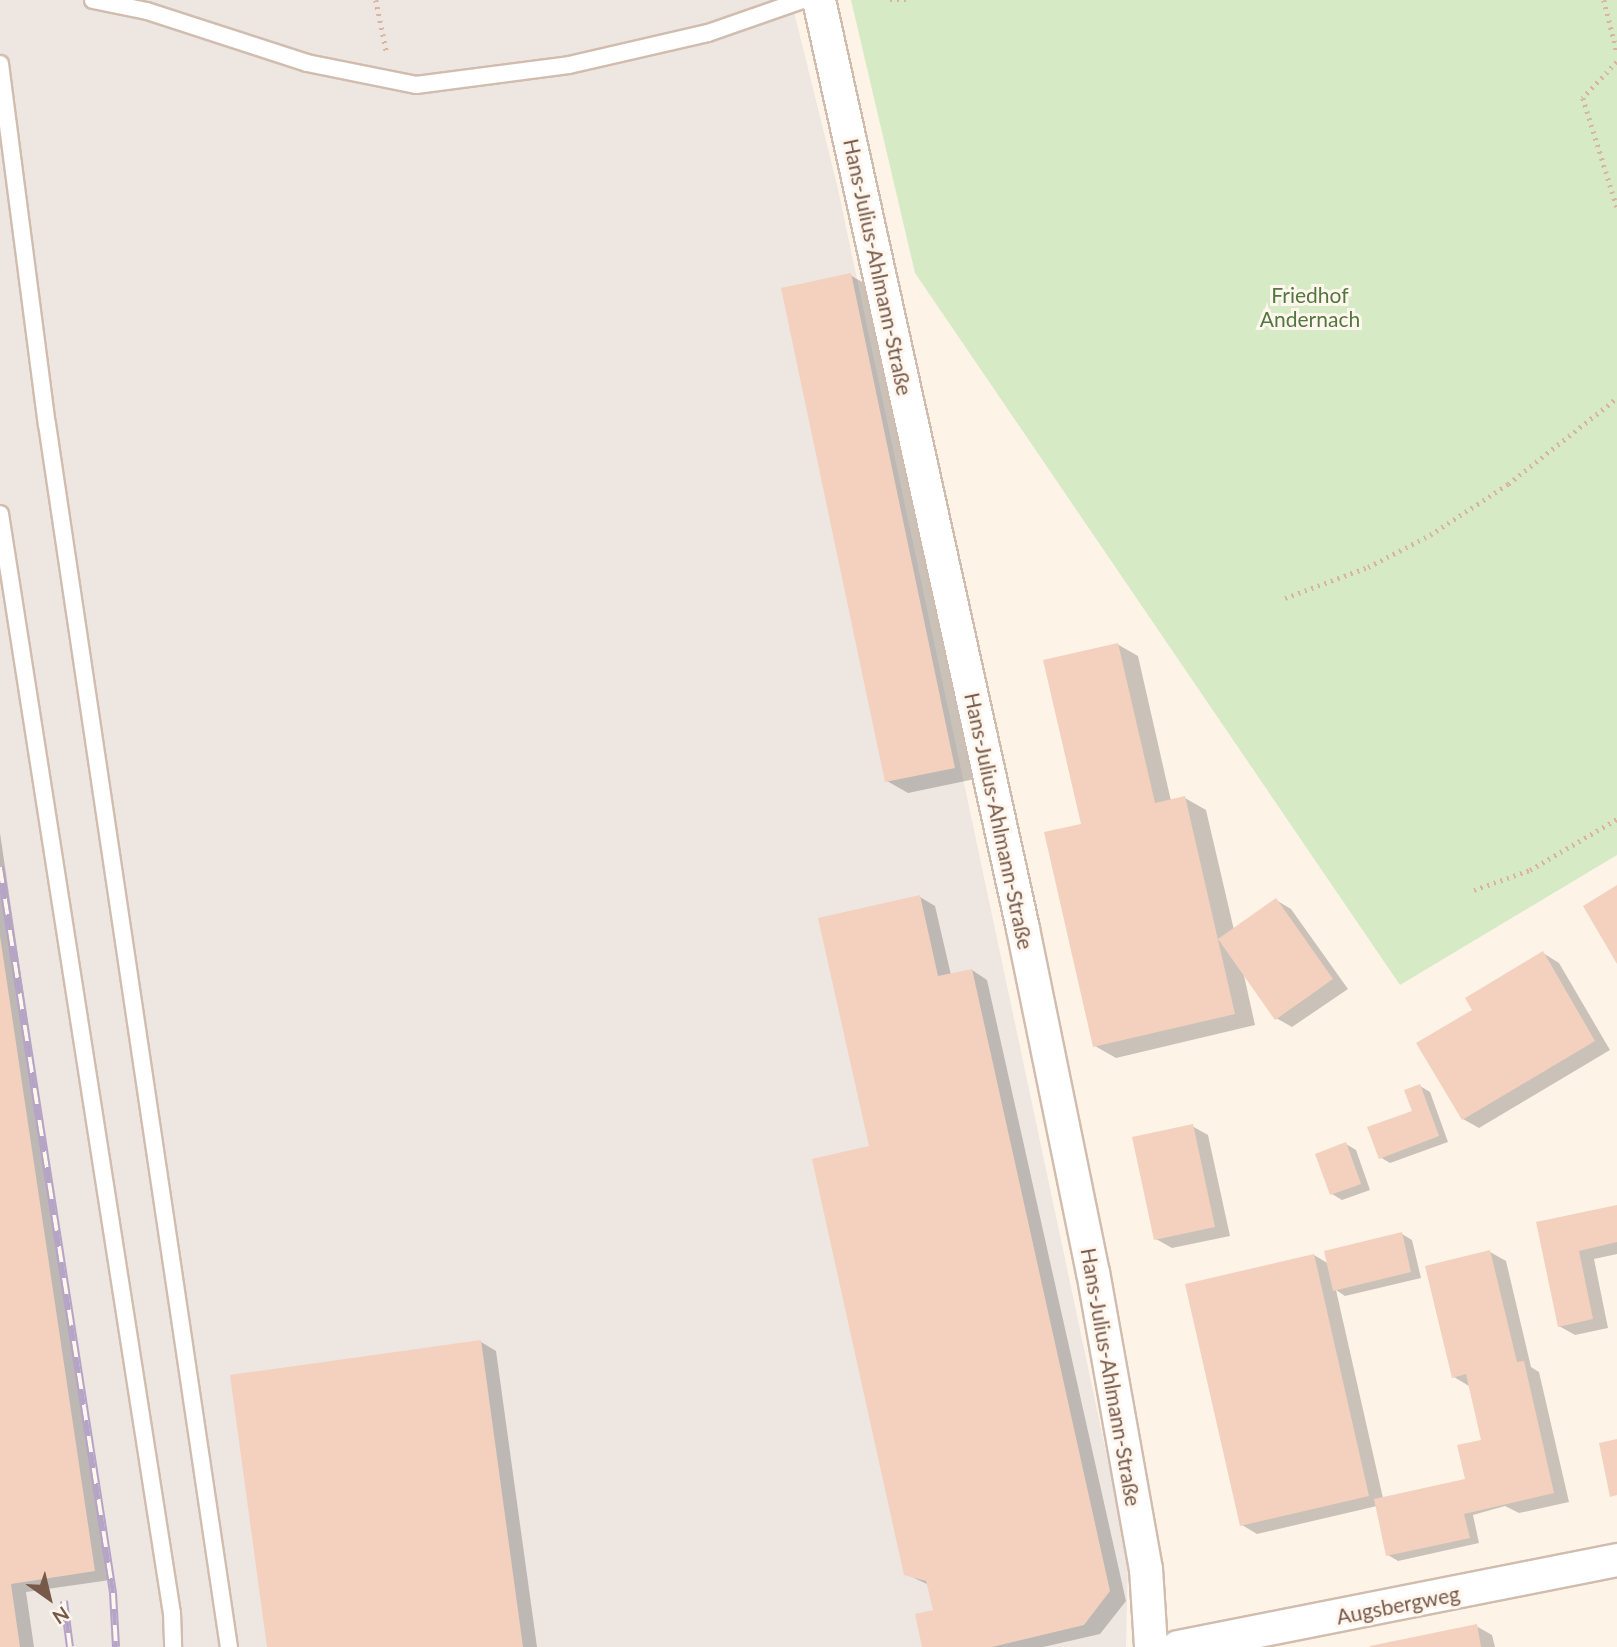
<!DOCTYPE html>
<meta charset="utf-8">
<style>
body{margin:0}
#map{position:relative;width:1617px;height:1647px;overflow:hidden;background:#fdf3e7;font-family:Lato,sans-serif}
div>[style]{position:absolute}
.industrial>*{inset:0;background:#ede6e1}
.green>*{inset:0;background:#d6ebc5}
.shadow>*{inset:0;background:#0003}
.building>*{inset:0;background:#f3d1be}
.path>*{height:4.5px;margin-top:-2.25px;transform-origin:0;background:repeating-linear-gradient(90deg,#d8b4a1 0 2px,transparent 0 7px)}
.roads{filter:drop-shadow(2px 0 #d1bdaf) drop-shadow(-2px 0 #d1bdaf) drop-shadow(0 2px #d1bdaf) drop-shadow(0 -2px #d1bdaf)}
.lane>*{height:16px;margin:-8px;padding:0 8px;transform-origin:8px;border-radius:8px;background:#fff}
.street>*{height:32px;margin:-16px;padding:0 16px;transform-origin:16px;border-radius:16px;background:#fff}
.rail>*{height:8px;margin-top:-4px;transform-origin:0;background:repeating-linear-gradient(90deg,#fff7ee 0 16px,#b6a4c7 0 32px);box-sizing:border-box;border-block:2px solid #b6a4c7}
span{translate:-50% -50%;white-space:nowrap;text-align:center;line-height:1.15;-webkit-text-stroke:6px #fff7ee;paint-order:stroke}
.street-label{font-size:21px;color:#77594a}
.park-label{font-size:21px;color:#52773f}
.north{position:absolute;left:14px;top:1563px;width:70px;height:70px;-webkit-text-stroke:5px #fff7ee;paint-order:stroke;rotate:146deg;font-size:19px;font-weight:700;line-height:28px;text-align:center;color:#77594a}
.north::after{content:'';display:block;margin:auto;width:24px;height:32px;background:#77594a;clip-path:polygon(50% 0,100% 100%,50% 72%,0 100%)}
</style>
<div id="map">
<div class="industrial">
<i style="clip-path:polygon(0 0,791px 0,837px 185px,1128px 1556px,1126px 1647px,0 1647px)"></i>
</div>
<div class="green">
<i style="clip-path:polygon(851px 0,1617px 0,1617px 855px,1400px 985px,915px 273px)"></i>
</div>
<div class="shadow">
<i style="clip-path:polygon(850px 275px,871px 287px,975px 779px,908px 793px,887px 781px)"></i>
<i style="clip-path:polygon(1117px 644px,1138px 656px,1171px 801px,1185px 798px,1206px 810px,1234px 930px,1276px 900px,1291px 909px,1348px 989px,1292px 1027px,1276px 1018px,1243px 971px,1255px 1025px,1116px 1058px,1095px 1046px,1083px 825px)"></i>
<i style="clip-path:polygon(0 833px,110px 1580px,26px 1592px,34px 1647px,0 1647px)"></i>
<i style="clip-path:polygon(920px 897px,935px 906px,951px 975px,972px 970px,987px 980px,1126px 1601px,1100px 1634px,1043px 1647px,924px 1647px,935px 1611px,929px 1585px,906px 1574px,871px 1148px)"></i>
<i style="clip-path:polygon(1543px 953px,1559px 963px,1610px 1050px,1479px 1128px,1463px 1119px)"></i>
<i style="clip-path:polygon(1420px 1086px,1430px 1092px,1448px 1142px,1390px 1163px,1380px 1157px,1414px 1112px)"></i>
<i style="clip-path:polygon(1192px 1126px,1208px 1135px,1230px 1236px,1172px 1248px,1156px 1239px)"></i>
<i style="clip-path:polygon(1346px 1144px,1356px 1150px,1370px 1190px,1342px 1200px,1332px 1194px)"></i>
<i style="clip-path:polygon(1617px 1207px,1617px 1254px,1594px 1259px,1608px 1328px,1575px 1335px,1559px 1326px,1538px 1224px)"></i>
<i style="clip-path:polygon(1402px 1234px,1412px 1240px,1421px 1278px,1345px 1296px,1336px 1290px,1383px 1498px,1467px 1480px,1483px 1441px,1469px 1386px,1454px 1377px,1490px 1252px,1506px 1261px,1531px 1367px,1539px 1372px,1569px 1502px,1519px 1513px,1505px 1506px,1473px 1515px,1479px 1543px,1398px 1561px,1388px 1555px,1377px 1506px,1257px 1534px,1242px 1525px,1314px 1255px,1329px 1264px)"></i>
<i style="clip-path:polygon(481px 1342px,496px 1351px,537px 1647px,269px 1647px)"></i>
<i style="clip-path:polygon(1476px 1626px,1492px 1635px,1495px 1647px,1373px 1647px)"></i>
</div>
<div class="building">
<i style="clip-path:polygon(851px 273px,955px 768px,885px 782px,781px 288px)"></i>
<i style="clip-path:polygon(1118px 643px,1155px 803px,1185px 796px,1235px 1014px,1093px 1047px,1044px 832px,1081px 824px,1043px 660px)"></i>
<i style="clip-path:polygon(1617px 885px,1617px 964px,1583px 906px)"></i>
<i style="clip-path:polygon(920px 895px,938px 976px,972px 969px,1110px 1591px,1084px 1625px,992px 1647px,922px 1647px,915px 1614px,933px 1610px,926px 1581px,904px 1575px,812px 1159px,869px 1146px,818px 918px)"></i>
<i style="clip-path:polygon(1276px 898px,1333px 979px,1275px 1020px,1218px 939px)"></i>
<i style="clip-path:polygon(0 936px,95px 1571px,11px 1584px,20px 1647px,0 1647px)"></i>
<i style="clip-path:polygon(1543px 951px,1595px 1041px,1462px 1120px,1416px 1043px,1472px 1010px,1465px 998px)"></i>
<i style="clip-path:polygon(1420px 1084px,1439px 1136px,1379px 1159px,1367px 1127px,1412px 1111px,1404px 1090px)"></i>
<i style="clip-path:polygon(1193px 1124px,1215px 1227px,1154px 1240px,1132px 1137px)"></i>
<i style="clip-path:polygon(1346px 1142px,1361px 1184px,1330px 1195px,1315px 1154px)"></i>
<i style="clip-path:polygon(1617px 1205px,1617px 1242px,1579px 1251px,1593px 1319px,1558px 1327px,1536px 1222px)"></i>
<i style="clip-path:polygon(1402px 1232px,1411px 1272px,1333px 1291px,1324px 1251px)"></i>
<i style="clip-path:polygon(1490px 1250px,1517px 1362px,1524px 1361px,1554px 1493px,1464px 1514px,1470px 1538px,1386px 1556px,1374px 1499px,1465px 1479px,1457px 1445px,1481px 1440px,1466px 1374px,1452px 1378px,1425px 1266px)"></i>
<i style="clip-path:polygon(1314px 1254px,1369px 1496px,1240px 1526px,1185px 1284px)"></i>
<i style="clip-path:polygon(481px 1340px,523px 1647px,267px 1647px,230px 1375px)"></i>
<i style="clip-path:polygon(1617px 1439px,1617px 1495px,1610px 1497px,1599px 1443px)"></i>
<i style="clip-path:polygon(1477px 1624px,1481px 1647px,1370px 1647px,1370px 1646px)"></i>
</div>
<div class="path">
<i style="left:376px;top:0;width:55px;rotate:78.5deg"></i>
<i style="left:890px;top:0;width:16px"></i>
<i style="left:1604px;top:0;width:54px;rotate:76deg"></i>
<i style="left:1617px;top:62px;width:50px;rotate:133.4deg"></i>
<i style="left:1583px;top:98px;width:114px;rotate:72.7deg"></i>
<i style="left:1285px;top:598px;width:89px;rotate:-20.5deg"></i>
<i style="left:1368px;top:567px;width:70px;rotate:-27.3deg"></i>
<i style="left:1430px;top:535px;width:93px;rotate:-33.2deg"></i>
<i style="left:1508px;top:484px;width:139px;rotate:-38.3deg"></i>
<i style="left:1474px;top:890px;width:59px;rotate:-19.7deg"></i>
<i style="left:1530px;top:870px;width:101px;rotate:-30.4deg"></i>
</div>
<div class="roads">
<div class="lane">
<i style="left:93px;top:0;width:55px;rotate:11.5deg"></i>
<i style="left:147px;top:11px;width:168px;rotate:18deg"></i>
<i style="left:307px;top:63px;width:111px;rotate:11.4deg"></i>
<i style="left:416px;top:85px;width:154px;rotate:-7.4deg"></i>
<i style="left:569px;top:65px;width:143px;rotate:-13deg"></i>
<i style="left:708px;top:33px;width:101px;rotate:-19.2deg"></i>
<i style="left:0;top:64px;width:363px;rotate:82.6deg"></i>
<i style="left:47px;top:424px;width:1236px;rotate:81.54deg"></i>
<i style="left:0;top:514px;width:1112px;rotate:81.11deg"></i>
<i style="left:172px;top:1613px;width:34px;rotate:88deg"></i>
</div>
<div class="street">
<i style="left:819px;top:0;width:951px;rotate:77.61deg"></i>
<i style="left:1023px;top:929px;width:350px;rotate:78.5deg"></i>
<i style="left:1093px;top:1272px;width:302px;rotate:79.9deg"></i>
<i style="left:1146px;top:1569px;width:78px;rotate:86.3deg"></i>
<i style="left:1178px;top:1647px;width:448px;rotate:-11.2deg"></i>
</div>
</div>
<div class="rail">
<i style="left:0;top:867px;width:735px;rotate:81.15deg"></i>
<i style="left:113px;top:1593px;width:54px;rotate:86.8deg"></i>
<i style="left:64px;top:1601px;width:46px;rotate:82.6deg"></i>
</div>
<div class="street-label">
<span style="left:878px;top:267px;rotate:78deg">Hans-Julius-Ahlmann-Straße</span>
<span style="left:999px;top:821px;rotate:78deg">Hans-Julius-Ahlmann-Straße</span>
<span style="left:1111px;top:1377px;rotate:80deg">Hans-Julius-Ahlmann-Straße</span>
<span style="left:1398px;top:1605px;rotate:-11deg">Augsbergweg</span>
</div>
<div class="park-label">
<span style="left:1310px;top:307px">Friedhof<br>Andernach</span>
</div>
<div class="north">N</div>
</div>
